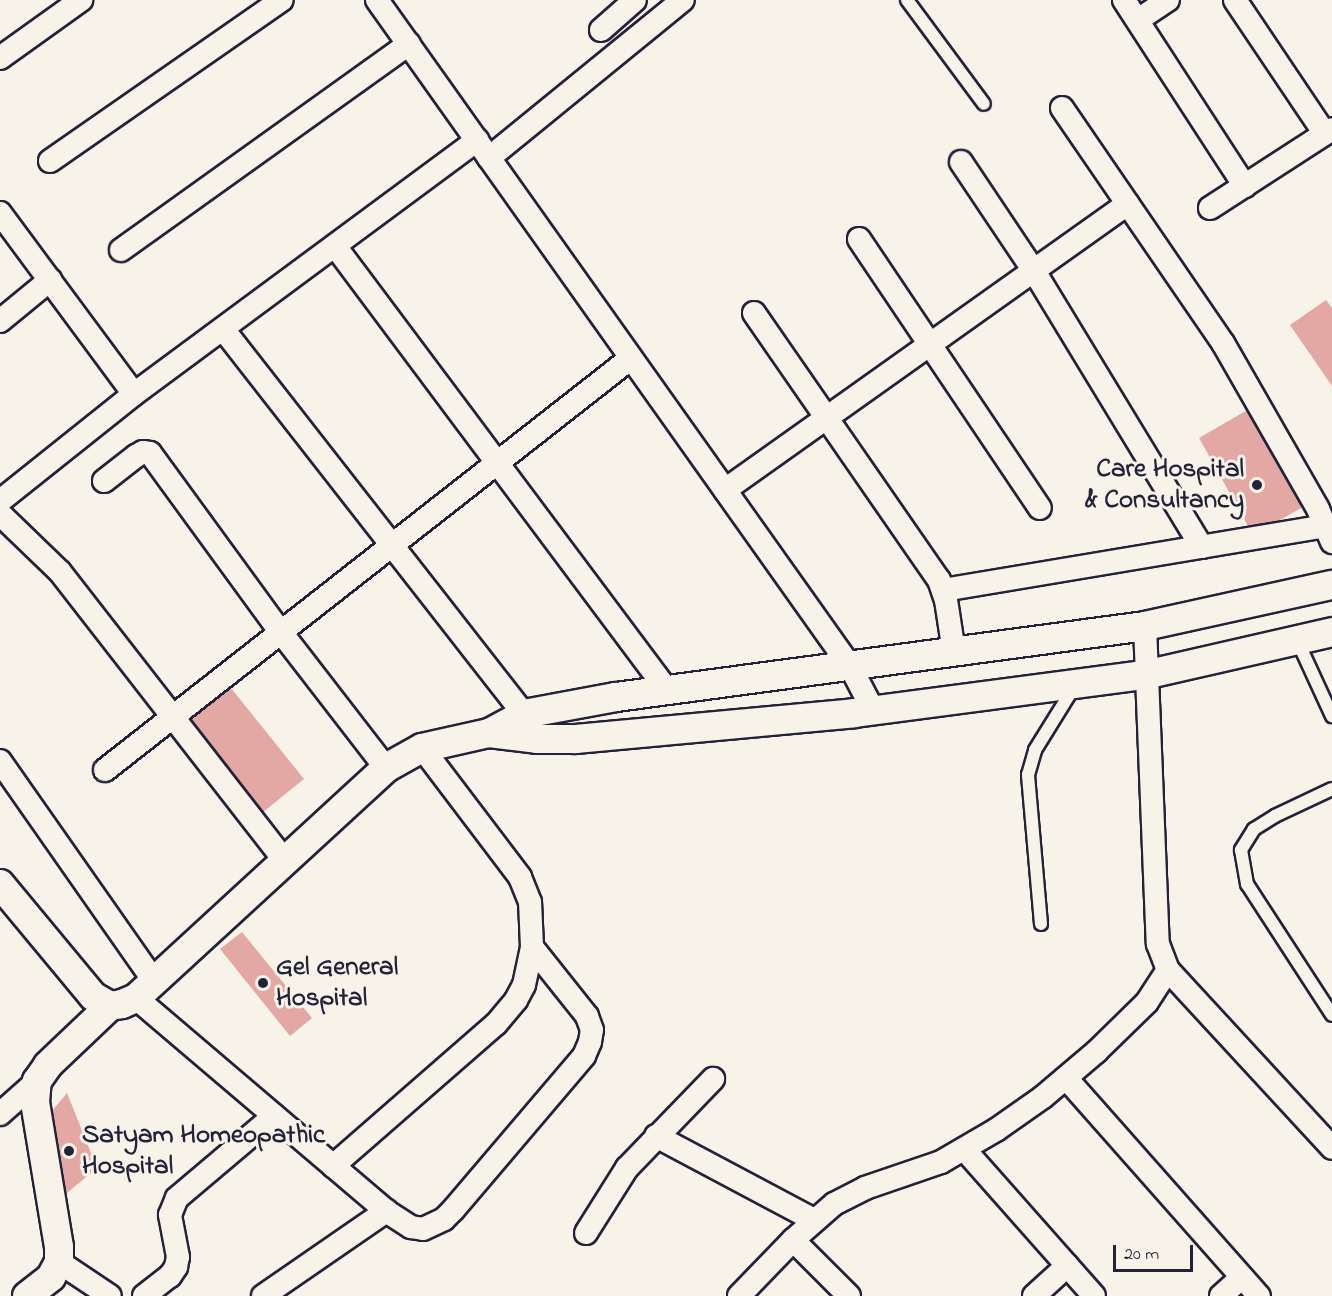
<!DOCTYPE html>
<style>
body{margin:0}
#map{position:relative;width:1332px;height:1296px;overflow:hidden;background:#f7f3e8;font-family:"Indie Flower",sans-serif}
div>[style]{position:absolute}
.building>*{inset:0;background:#e3a8a4}
.roads{filter:drop-shadow(2px 0 #22223b) drop-shadow(-2px 0 #22223b) drop-shadow(0 2px #22223b) drop-shadow(0 -2px #22223b)}
.service>*{height:12px;margin:-6px;padding:0 6px;transform-origin:6px;border-radius:6px;background:#f7f3e8}
.minor>*{height:22px;margin:-11px;padding:0 11px;transform-origin:11px;border-radius:11px;background:#f7f3e8}
.tertiary>*{height:28px;margin:-14px;padding:0 14px;transform-origin:14px;border-radius:14px;background:#f7f3e8}
.dots>*{width:16px;height:16px;translate:-50% -50%;box-sizing:border-box;border:3px solid #f7f3e8;border-radius:50%}
span{translate:-50% -50%;white-space:nowrap;text-align:center;line-height:1.15;-webkit-text-stroke:6px #f7f3e8;paint-order:stroke}
.poi-label{font-size:27px;color:#22223b;font-weight:700}
.right{translate:-100% -50%;text-align:right}
.left{translate:0 -50%;text-align:left}
.scale{position:absolute;left:1113px;top:1245px;width:80px;height:27px;box-sizing:border-box;border:3px solid #22223b;border-top:0;padding-left:8px;font-size:18px;line-height:21px;white-space:nowrap;color:#22223b;-webkit-text-stroke:4px #f7f3e8;paint-order:stroke}
</style>
<div id="map">
<div class="building">
<i style="clip-path:polygon(1326px 300px,1332px 308px,1332px 386px,1290px 325px)"></i>
<i style="clip-path:polygon(1249px 409px,1303px 507px,1253px 535px,1199px 438px)"></i>
<i style="clip-path:polygon(227px 683px,304px 779px,262px 813px,185px 718px)"></i>
<i style="clip-path:polygon(242px 932px,312px 1018px,290px 1036px,220px 949px)"></i>
<i style="clip-path:polygon(67px 1093px,97px 1168px,61px 1198px,47px 1117px)"></i>
</div>
<div class="roads">
<div class="service">
<i style="left:907px;top:0;width:129px;rotate:53.5deg"></i>
<i style="left:1297px;top:640px;width:84px;rotate:65.3deg"></i>
<i style="left:1332px;top:789px;width:63px;rotate:154.7deg"></i>
<i style="left:1275px;top:816px;width:25px;rotate:148deg"></i>
<i style="left:1254px;top:829px;width:25px;rotate:122deg"></i>
<i style="left:1241px;top:850px;width:35px;rotate:80deg"></i>
<i style="left:1247px;top:884px;width:156px;rotate:57deg"></i>
<i style="left:1041px;top:924px;width:150px;rotate:-95deg"></i>
<i style="left:1028px;top:775px;width:26px;rotate:-74deg"></i>
<i style="left:1035px;top:750px;width:74px;rotate:-58.2deg"></i>
</div>
<div class="minor">
<i style="left:377px;top:0;width:817px;rotate:54.62deg"></i>
<i style="left:850px;top:666px;width:50px;rotate:62.4deg"></i>
<i style="left:1124px;top:0;width:222px;rotate:57deg"></i>
<i style="left:1235px;top:0;width:161px;rotate:56.1deg"></i>
<i style="left:1138px;top:20px;width:36px;rotate:-34deg"></i>
<i style="left:601px;top:30px;width:45px;rotate:-41.4deg"></i>
<i style="left:0;top:58px;width:100px;rotate:-35.6deg"></i>
<i style="left:1062px;top:108px;width:285px;rotate:55.6deg"></i>
<i style="left:1223px;top:343px;width:191px;rotate:60.2deg"></i>
<i style="left:1318px;top:509px;width:36px;rotate:67deg"></i>
<i style="left:489px;top:158px;width:250px;rotate:-39.2deg"></i>
<i style="left:50px;top:161px;width:282px;rotate:-34.8deg"></i>
<i style="left:961px;top:162px;width:131px;rotate:56.2deg"></i>
<i style="left:1034px;top:271px;width:323px;rotate:58.7deg"></i>
<i style="left:1210px;top:208px;width:145px;rotate:-32.9deg"></i>
<i style="left:0;top:213px;width:225px;rotate:53.5deg"></i>
<i style="left:859px;top:239px;width:324px;rotate:56.1deg"></i>
<i style="left:335px;top:246px;width:554px;rotate:53.21deg"></i>
<i style="left:121px;top:250px;width:354px;rotate:-35.6deg"></i>
<i style="left:754px;top:313px;width:325px;rotate:55.3deg"></i>
<i style="left:939px;top:580px;width:21px;rotate:71deg"></i>
<i style="left:946px;top:600px;width:53px;rotate:81.3deg"></i>
<i style="left:0;top:321px;width:65px;rotate:-39.4deg"></i>
<i style="left:223px;top:329px;width:489px;rotate:52deg"></i>
<i style="left:524px;top:714px;width:15px;rotate:62deg"></i>
<i style="left:104px;top:481px;width:41px;rotate:-38deg"></i>
<i style="left:136px;top:456px;width:8px;rotate:-30deg"></i>
<i style="left:143px;top:452px;width:7px;rotate:8deg"></i>
<i style="left:150px;top:453px;width:220px;rotate:53.9deg"></i>
<i style="left:280px;top:631px;width:173px;rotate:52.3deg"></i>
<i style="left:725px;top:490px;width:494px;rotate:-35.4deg"></i>
<i style="left:0;top:501px;width:171px;rotate:-38.6deg"></i>
<i style="left:134px;top:394px;width:427px;rotate:-36.5deg"></i>
<i style="left:0;top:514px;width:83px;rotate:44deg"></i>
<i style="left:60px;top:572px;width:366px;rotate:52.1deg"></i>
<i style="left:943px;top:590px;width:387px;rotate:-9.5deg"></i>
<i style="left:1145px;top:626px;width:318px;rotate:87.7deg"></i>
<i style="left:1158px;top:944px;width:28px;rotate:69deg"></i>
<i style="left:1168px;top:970px;width:242px;rotate:47.3deg"></i>
<i style="left:0;top:761px;width:269px;rotate:55deg"></i>
<i style="left:105px;top:770px;width:668px;rotate:-38.07deg"></i>
<i style="left:136px;top:998px;width:328px;rotate:40.4deg"></i>
<i style="left:386px;top:1211px;width:30px;rotate:33deg"></i>
<i style="left:411px;top:1227px;width:12px;rotate:9deg"></i>
<i style="left:423px;top:1229px;width:23px;rotate:-25deg"></i>
<i style="left:444px;top:1219px;width:13px;rotate:-45deg"></i>
<i style="left:453px;top:1210px;width:202px;rotate:-49.6deg"></i>
<i style="left:584px;top:1056px;width:15px;rotate:-67deg"></i>
<i style="left:590px;top:1042px;width:12px;rotate:-81deg"></i>
<i style="left:592px;top:1030px;width:15px;rotate:-110deg"></i>
<i style="left:587px;top:1016px;width:88px;rotate:-128.6deg"></i>
<i style="left:1066px;top:1078px;width:291px;rotate:48.5deg"></i>
<i style="left:0;top:1114px;width:50px;rotate:-41.7deg"></i>
<i style="left:656px;top:1136px;width:179px;rotate:28deg"></i>
<i style="left:964px;top:1149px;width:196px;rotate:48.5deg"></i>
<i style="left:333px;top:1166px;width:216px;rotate:-41.1deg"></i>
<i style="left:496px;top:1024px;width:31px;rotate:-50deg"></i>
<i style="left:516px;top:1000px;width:17px;rotate:-62deg"></i>
<i style="left:524px;top:985px;width:39px;rotate:-78deg"></i>
<i style="left:532px;top:947px;width:45px;rotate:-92.5deg"></i>
<i style="left:530px;top:902px;width:27px;rotate:-112deg"></i>
<i style="left:520px;top:877px;width:162px;rotate:-127.2deg"></i>
<i style="left:586px;top:1233px;width:77px;rotate:-57.8deg"></i>
<i style="left:627px;top:1168px;width:124px;rotate:-46deg"></i>
<i style="left:793px;top:1240px;width:79px;rotate:45deg"></i>
<i style="left:59px;top:1262px;width:61px;rotate:33.7deg"></i>
<i style="left:144px;top:1296px;width:33px;rotate:-38deg"></i>
<i style="left:170px;top:1276px;width:11px;rotate:-56deg"></i>
<i style="left:176px;top:1267px;width:10px;rotate:-79deg"></i>
<i style="left:178px;top:1257px;width:43px;rotate:-100.8deg"></i>
<i style="left:170px;top:1215px;width:18px;rotate:-68deg"></i>
<i style="left:177px;top:1198px;width:127px;rotate:-40.2deg"></i>
<i style="left:263px;top:1296px;width:150px;rotate:-34.6deg"></i>
<i style="left:739px;top:1296px;width:78px;rotate:-46deg"></i>
<i style="left:793px;top:1240px;width:55px;rotate:-41.3deg"></i>
<i style="left:834px;top:1204px;width:35px;rotate:-27deg"></i>
<i style="left:865px;top:1188px;width:80px;rotate:-18.9deg"></i>
<i style="left:941px;top:1162px;width:64px;rotate:-30.2deg"></i>
<i style="left:996px;top:1130px;width:57px;rotate:-35.1deg"></i>
<i style="left:1043px;top:1097px;width:70px;rotate:-40.3deg"></i>
<i style="left:1096px;top:1052px;width:71px;rotate:-44.4deg"></i>
<i style="left:1147px;top:1002px;width:38px;rotate:-57deg"></i>
<i style="left:1034px;top:1296px;width:45px;rotate:-42.3deg"></i>
<i style="left:1221px;top:1296px;width:28px;rotate:-42deg"></i>
</div>
<div class="tertiary">
<i style="left:489px;top:733px;width:48px;rotate:7.1deg"></i>
<i style="left:537px;top:739px;width:39px"></i>
<i style="left:576px;top:739px;width:279px;rotate:-5.3deg"></i>
<i style="left:854px;top:713px;width:298px;rotate:-7.5deg"></i>
<i style="left:1149px;top:674px;width:188px;rotate:-12.9deg"></i>
<i style="left:0;top:884px;width:146px;rotate:50.3deg"></i>
<i style="left:93px;top:996px;width:20px;rotate:30deg"></i>
<i style="left:110px;top:1006px;width:12px;rotate:-9deg"></i>
<i style="left:122px;top:1004px;width:15px;rotate:-23deg"></i>
<i style="left:136px;top:998px;width:340px;rotate:-42.6deg"></i>
<i style="left:386px;top:768px;width:41px;rotate:-29.1deg"></i>
<i style="left:422px;top:748px;width:69px;rotate:-12.6deg"></i>
<i style="left:489px;top:733px;width:40px;rotate:-28deg"></i>
<i style="left:524px;top:714px;width:94px;rotate:-10.5deg"></i>
<i style="left:616px;top:697px;width:534px;rotate:-7.64deg"></i>
<i style="left:1145px;top:626px;width:191px;rotate:-12.4deg"></i>
<i style="left:27px;top:1296px;width:31px;rotate:-38deg"></i>
<i style="left:51px;top:1277px;width:17px;rotate:-62deg"></i>
<i style="left:59px;top:1262px;width:15px;rotate:-90deg"></i>
<i style="left:59px;top:1247px;width:147px;rotate:-99.4deg"></i>
<i style="left:35px;top:1102px;width:21px;rotate:-85deg"></i>
<i style="left:37px;top:1081px;width:19px;rotate:-55deg"></i>
<i style="left:48px;top:1065px;width:86px;rotate:-43.6deg"></i>
</div>
</div>
<div class="dots">
<i style="left:1257px;top:485px;background:#22223b"></i>
<i style="left:263px;top:983px;background:#22223b"></i>
<i style="left:69px;top:1151px;background:#22223b"></i>
</div>
<div class="poi-label">
<span class="right" style="left:1244px;top:485px">Care Hospital<br>&amp; Consultancy</span>
<span class="left" style="left:276px;top:983px">Gel General<br>Hospital</span>
<span class="left" style="left:82px;top:1151px">Satyam Homeopathic<br>Hospital</span>
</div>
<div class="scale">20 m</div>
</div>
